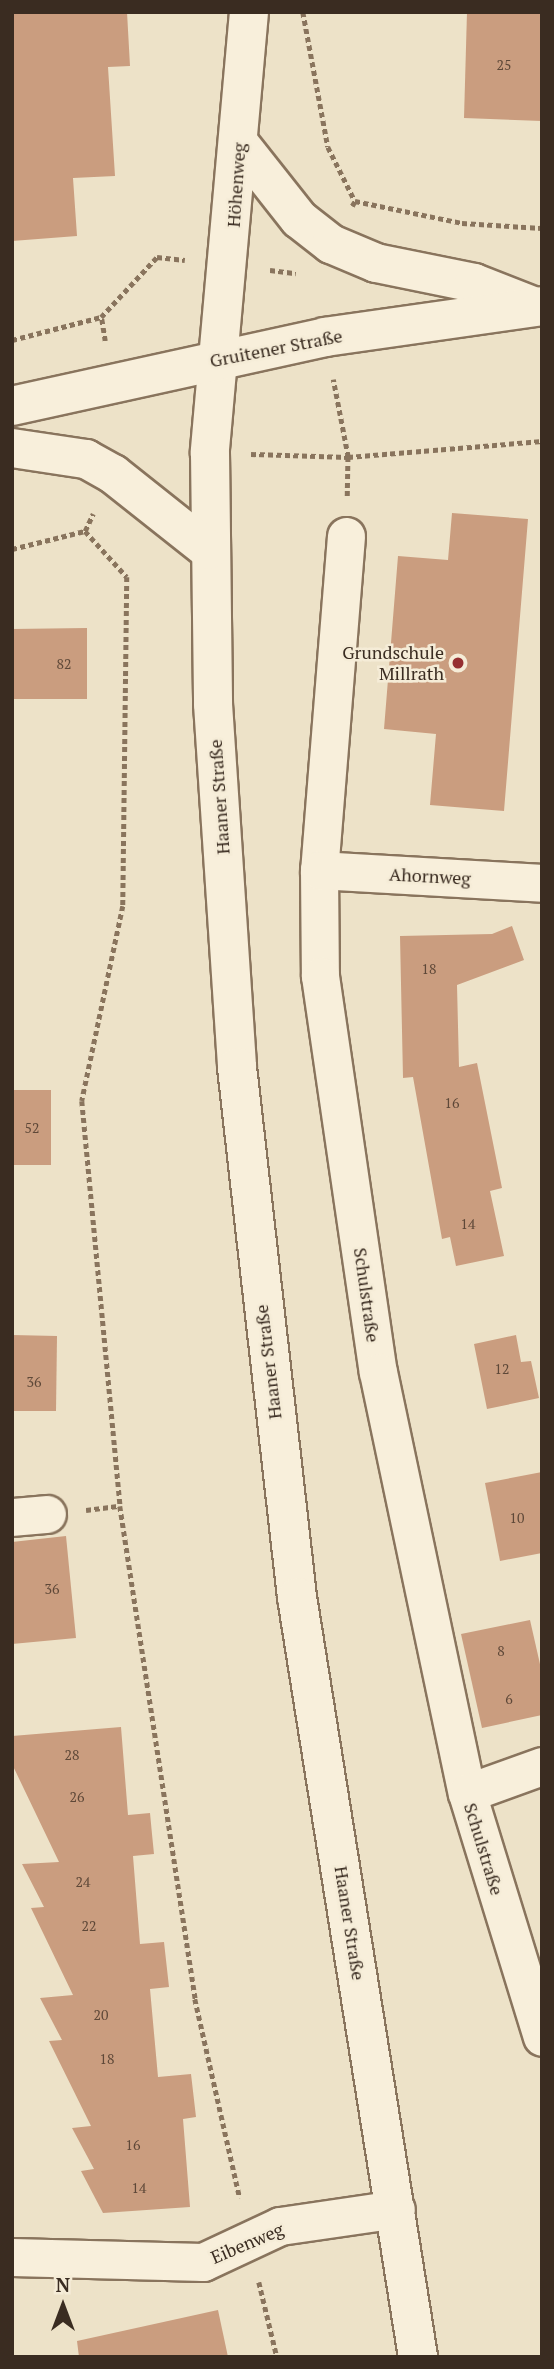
<!DOCTYPE html>
<meta charset="utf-8">
<style>
body{margin:0}
#map{position:relative;width:554px;height:2369px;overflow:hidden;background:#ede2c8;font-family:"PT Serif",serif}
div>[style]{position:absolute}
.building>*{inset:0;background:#ca9d7f}
.path>*{height:4.5px;margin-top:-2.25px;transform-origin:0;background:repeating-linear-gradient(90deg,#89745d 0 5px,transparent 0 8.5px)}
.roads{filter:drop-shadow(2px 0 #89745d) drop-shadow(-2px 0 #89745d) drop-shadow(0 2px #89745d) drop-shadow(0 -2px #89745d)}
.minor>*{height:37px;margin:-18.5px;padding:0 18.5px;transform-origin:18.5px;border-radius:18.5px;background:#f8efdb}
.secondary>*{height:38px;margin:-19px;padding:0 19px;transform-origin:19px;border-radius:19px;background:#f8efdb}
.dots>*{width:19px;height:19px;translate:-50% -50%;box-sizing:border-box;border:4px solid #f5ecd7;border-radius:50%}
span{translate:-50% -50%;white-space:nowrap;text-align:center;line-height:1.15;-webkit-text-stroke:5px #f5ecd7;paint-order:stroke}
.number-label{font-size:14px;color:#5e4838}
.number-label span{-webkit-text-stroke-width:0}
.street-label{font-size:18px;color:#3a2c21}
.poi-label{font-size:18px;color:#3a2c21}
.right{translate:-100% -50%;text-align:right}
.frame{position:absolute;inset:0;border:14px solid #3a2c21;pointer-events:none}
.north{position:absolute;left:28px;top:2271px;width:70px;height:70px;-webkit-text-stroke:5px #f5ecd7;paint-order:stroke;rotate:0deg;font-size:19px;font-weight:700;line-height:28px;text-align:center;color:#3a2c21}
.north::after{content:'';display:block;margin:auto;width:24px;height:32px;background:#3a2c21;clip-path:polygon(50% 0,100% 100%,50% 72%,0 100%)}
</style>
<div id="map">
<div class="building">
<i style="clip-path:polygon(12px 12px,127px 12px,130px 66px,108px 67px,115px 176px,73px 178px,77px 236px,12px 241px)"></i>
<i style="clip-path:polygon(467px 12px,542px 12px,542px 121px,464px 118px)"></i>
<i style="clip-path:polygon(452px 513px,528px 519px,504px 811px,430px 805px,436px 734px,384px 729px,398px 556px,448px 560px)"></i>
<i style="clip-path:polygon(87px 628px,87px 699px,12px 699px,12px 629px)"></i>
<i style="clip-path:polygon(512px 926px,524px 960px,457px 985px,459px 1067px,477px 1063px,502px 1188px,490px 1191px,504px 1256px,456px 1266px,450px 1237px,442px 1239px,413px 1077px,403px 1078px,400px 936px,492px 934px)"></i>
<i style="clip-path:polygon(12px 1090px,51px 1090px,51px 1165px,12px 1165px)"></i>
<i style="clip-path:polygon(12px 1335px,57px 1336px,56px 1411px,12px 1411px)"></i>
<i style="clip-path:polygon(516px 1335px,521px 1362px,531px 1361px,539px 1398px,487px 1409px,474px 1344px)"></i>
<i style="clip-path:polygon(542px 1472px,542px 1553px,500px 1561px,485px 1483px)"></i>
<i style="clip-path:polygon(66px 1536px,76px 1638px,12px 1644px,12px 1542px)"></i>
<i style="clip-path:polygon(530px 1620px,542px 1673px,542px 1715px,482px 1728px,461px 1634px)"></i>
<i style="clip-path:polygon(121px 1727px,128px 1815px,150px 1813px,152px 1834px,154px 1854px,133px 1856px,140px 1944px,164px 1942px,169px 1987px,150px 1989px,158px 2077px,191px 2074px,196px 2117px,183px 2119px,190px 2207px,103px 2213px,81px 2171px,94px 2169px,72px 2128px,91px 2126px,49px 2041px,62px 2040px,40px 1998px,73px 1995px,31px 1908px,44px 1907px,22px 1864px,59px 1862px,12px 1764px,12px 1736px)"></i>
<i style="clip-path:polygon(218px 2310px,228px 2357px,79px 2357px,77px 2341px)"></i>
</div>
<div class="path">
<i style="left:303px;top:12px;width:137px;rotate:79.5deg"></i>
<i style="left:328px;top:147px;width:60px;rotate:63.4deg"></i>
<i style="left:352px;top:206px;width:6px;rotate:-59deg"></i>
<i style="left:355px;top:201px;width:109px;rotate:11.6deg"></i>
<i style="left:462px;top:223px;width:80px;rotate:3.6deg"></i>
<i style="left:270px;top:270px;width:26px;rotate:7deg"></i>
<i style="left:12px;top:340px;width:92px;rotate:-14.5deg"></i>
<i style="left:105px;top:341px;width:24px;rotate:-99deg"></i>
<i style="left:101px;top:317px;width:82px;rotate:-47deg"></i>
<i style="left:157px;top:257px;width:28px;rotate:6deg"></i>
<i style="left:251px;top:454px;width:97px;rotate:1.8deg"></i>
<i style="left:348px;top:457px;width:79px;rotate:-100.9deg"></i>
<i style="left:347px;top:496px;width:39px;rotate:-89deg"></i>
<i style="left:348px;top:457px;width:195px;rotate:-4.7deg"></i>
<i style="left:85px;top:531px;width:62px;rotate:47.6deg"></i>
<i style="left:127px;top:577px;width:329px;rotate:90.7deg"></i>
<i style="left:123px;top:906px;width:199px;rotate:101.9deg"></i>
<i style="left:82px;top:1101px;width:407px;rotate:84.6deg"></i>
<i style="left:120px;top:1506px;width:499px;rotate:81.3deg"></i>
<i style="left:195px;top:1999px;width:204px;rotate:77.3deg"></i>
<i style="left:12px;top:549px;width:75px;rotate:-13.9deg"></i>
<i style="left:85px;top:531px;width:19px;rotate:-65deg"></i>
<i style="left:86px;top:1510px;width:34px;rotate:-7deg"></i>
<i style="left:259px;top:2282px;width:77px;rotate:76.5deg"></i>
</div>
<div class="roads">
<div class="minor">
<i style="left:346px;top:536px;width:335px;rotate:94.6deg"></i>
<i style="left:319px;top:870px;width:106px;rotate:89.5deg"></i>
<i style="left:320px;top:976px;width:400px;rotate:81.7deg"></i>
<i style="left:378px;top:1372px;width:430px;rotate:78.1deg"></i>
<i style="left:467px;top:1793px;width:255px;rotate:72.9deg"></i>
<i style="left:319px;top:870px;width:223px;rotate:3.3deg"></i>
<i style="left:12px;top:1517px;width:35px;rotate:-5deg"></i>
<i style="left:467px;top:1793px;width:80px;rotate:-19.8deg"></i>
<i style="left:12px;top:2257px;width:191px;rotate:1.5deg"></i>
<i style="left:203px;top:2262px;width:85px;rotate:-25.1deg"></i>
<i style="left:280px;top:2226px;width:117px;rotate:-8.3deg"></i>
</div>
<div class="secondary">
<i style="left:249px;top:12px;width:443px;rotate:95.1deg"></i>
<i style="left:210px;top:453px;width:251px;rotate:89.3deg"></i>
<i style="left:213px;top:704px;width:364px;rotate:86.2deg"></i>
<i style="left:237px;top:1067px;width:533px;rotate:83.54deg"></i>
<i style="left:297px;top:1597px;width:770px;rotate:80.95deg"></i>
<i style="left:239px;top:143px;width:97px;rotate:51.7deg"></i>
<i style="left:299px;top:219px;width:41px;rotate:38deg"></i>
<i style="left:331px;top:244px;width:49px;rotate:22.9deg"></i>
<i style="left:376px;top:263px;width:100px;rotate:11.5deg"></i>
<i style="left:474px;top:283px;width:63px;rotate:21.3deg"></i>
<i style="left:12px;top:406px;width:321px;rotate:-12.4deg"></i>
<i style="left:325px;top:337px;width:219px;rotate:-8.1deg"></i>
<i style="left:12px;top:448px;width:75px;rotate:8.5deg"></i>
<i style="left:86px;top:459px;width:31px;rotate:29deg"></i>
<i style="left:113px;top:474px;width:122px;rotate:38.4deg"></i>
</div>
</div>
<div class="dots">
<i style="left:458px;top:663px;background:#962f31"></i>
</div>
<div class="number-label">
<span style="left:504px;top:65px">25</span>
<span style="left:64px;top:664px">82</span>
<span style="left:429px;top:969px">18</span>
<span style="left:452px;top:1103px">16</span>
<span style="left:32px;top:1128px">52</span>
<span style="left:468px;top:1224px">14</span>
<span style="left:502px;top:1369px">12</span>
<span style="left:34px;top:1382px">36</span>
<span style="left:517px;top:1518px">10</span>
<span style="left:52px;top:1589px">36</span>
<span style="left:501px;top:1651px">8</span>
<span style="left:509px;top:1699px">6</span>
<span style="left:72px;top:1755px">28</span>
<span style="left:77px;top:1797px">26</span>
<span style="left:83px;top:1882px">24</span>
<span style="left:89px;top:1926px">22</span>
<span style="left:101px;top:2015px">20</span>
<span style="left:107px;top:2059px">18</span>
<span style="left:133px;top:2145px">16</span>
<span style="left:139px;top:2188px">14</span>
</div>
<div class="street-label">
<span style="left:236px;top:185px;rotate:-86deg">Höhenweg</span>
<span style="left:276px;top:348px;rotate:-11deg">Gruitener Straße</span>
<span style="left:219px;top:797px;rotate:-94deg">Haaner Straße</span>
<span style="left:430px;top:876px;rotate:3deg">Ahornweg</span>
<span style="left:367px;top:1295px;rotate:82deg">Schulstraße</span>
<span style="left:268px;top:1362px;rotate:-97deg">Haaner Straße</span>
<span style="left:484px;top:1849px;rotate:73deg">Schulstraße</span>
<span style="left:350px;top:1923px;rotate:81deg">Haaner Straße</span>
<span style="left:247px;top:2243px;rotate:-23deg">Eibenweg</span>
</div>
<div class="poi-label">
<span class="right" style="left:444px;top:663px">Grundschule<br>Millrath</span>
</div>
<div class="frame"></div>
<div class="north">N</div>
</div>
